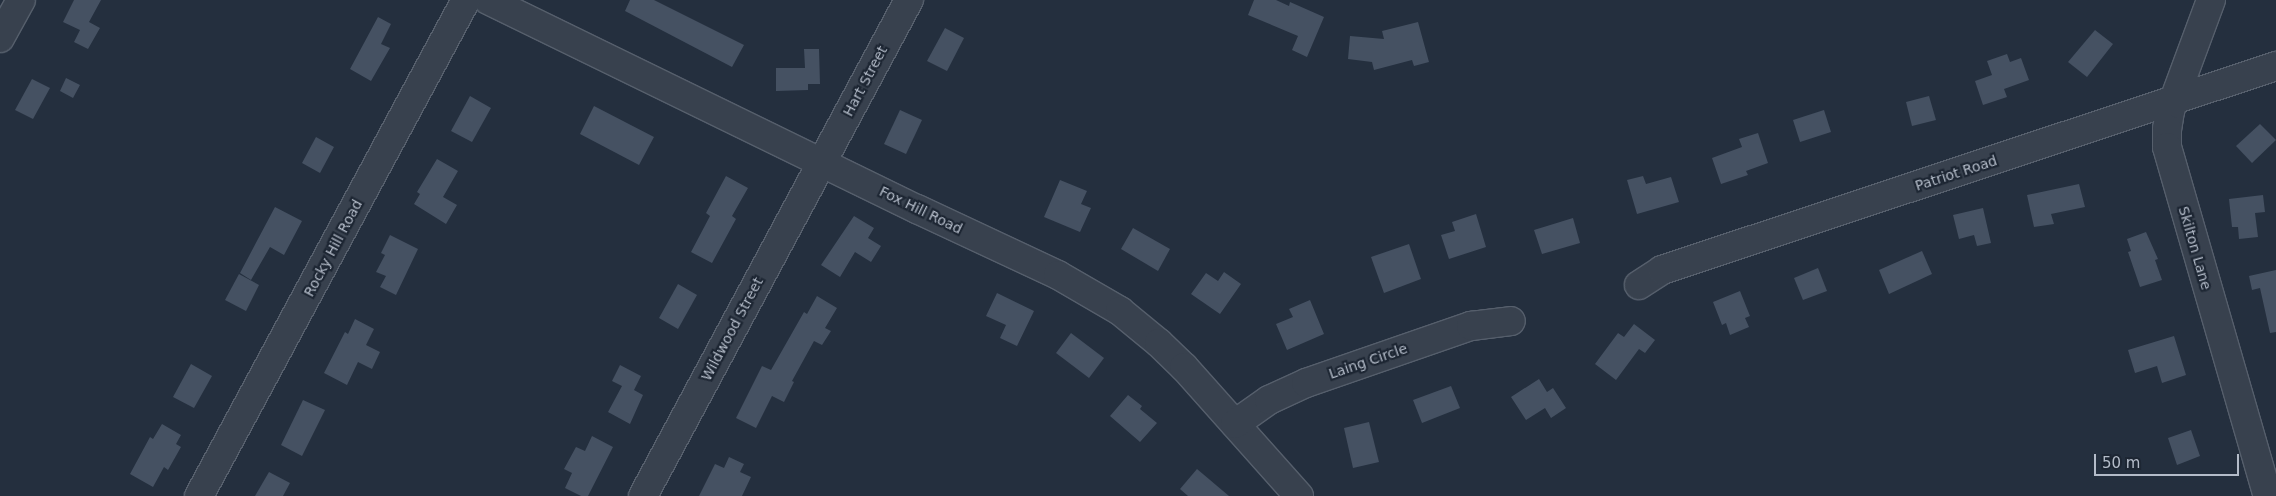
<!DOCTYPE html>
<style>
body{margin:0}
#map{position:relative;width:2276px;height:496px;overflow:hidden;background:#242f3e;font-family:"DejaVu Sans",sans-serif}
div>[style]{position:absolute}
.building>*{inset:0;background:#455162}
.roads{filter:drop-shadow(1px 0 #565f6c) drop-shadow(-1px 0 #565f6c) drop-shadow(0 1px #565f6c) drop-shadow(0 -1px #565f6c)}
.minor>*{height:28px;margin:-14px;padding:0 14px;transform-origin:14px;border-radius:14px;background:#38414e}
span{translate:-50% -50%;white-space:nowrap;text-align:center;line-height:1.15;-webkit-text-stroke:4.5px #1d2633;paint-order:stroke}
.street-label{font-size:14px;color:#b4bcc9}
.scale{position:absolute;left:2094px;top:454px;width:145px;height:22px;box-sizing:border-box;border:2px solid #b4bcc9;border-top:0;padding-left:6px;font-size:15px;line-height:18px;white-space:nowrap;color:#b4bcc9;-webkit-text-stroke:4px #1d2633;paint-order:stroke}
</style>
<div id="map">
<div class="building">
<i style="clip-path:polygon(74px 0,101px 0,89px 22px,100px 28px,88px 49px,74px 42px,80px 30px,63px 22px)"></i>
<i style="clip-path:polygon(630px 0,654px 0,744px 45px,732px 67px,625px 11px)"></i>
<i style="clip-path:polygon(1254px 0,1276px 0,1289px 6px,1290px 2px,1324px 17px,1307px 57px,1292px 50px,1298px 36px,1248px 15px)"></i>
<i style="clip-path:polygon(378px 17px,391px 24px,381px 44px,390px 48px,371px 81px,350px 69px)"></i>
<i style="clip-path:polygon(1418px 22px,1429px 62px,1414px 66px,1412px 60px,1374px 70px,1372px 62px,1348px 59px,1350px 36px,1384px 39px,1382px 31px)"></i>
<i style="clip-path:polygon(945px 28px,964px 38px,947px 71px,927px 61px)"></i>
<i style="clip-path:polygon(2095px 30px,2113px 44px,2087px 77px,2068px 62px)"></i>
<i style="clip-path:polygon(804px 49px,819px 49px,820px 84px,808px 84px,808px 90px,776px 91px,776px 68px,805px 68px)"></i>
<i style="clip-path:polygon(2007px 54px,2010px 62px,2021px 58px,2029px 80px,2004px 89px,2007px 97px,1983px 105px,1975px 81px,1992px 75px,1987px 61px)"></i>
<i style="clip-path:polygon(66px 78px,80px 85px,73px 98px,60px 91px)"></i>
<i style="clip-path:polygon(32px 79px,50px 88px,33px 119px,15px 110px)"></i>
<i style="clip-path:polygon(470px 96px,491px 108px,472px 142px,451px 131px)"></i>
<i style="clip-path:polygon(1929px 96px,1936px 120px,1912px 126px,1906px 102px)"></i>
<i style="clip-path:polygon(594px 106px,654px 137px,639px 165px,580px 134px)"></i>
<i style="clip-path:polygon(900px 110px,922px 120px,906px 154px,884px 144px)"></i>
<i style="clip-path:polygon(1824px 110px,1831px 132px,1800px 142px,1793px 120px)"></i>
<i style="clip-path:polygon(2260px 124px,2276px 140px,2252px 163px,2236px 146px)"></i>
<i style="clip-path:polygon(1758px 133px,1768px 163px,1746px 171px,1748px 175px,1721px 184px,1712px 158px,1742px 147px,1739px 139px)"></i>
<i style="clip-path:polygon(316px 137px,334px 147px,320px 173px,302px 163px)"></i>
<i style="clip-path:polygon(437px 159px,458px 171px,443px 197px,457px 205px,446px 224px,414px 204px,420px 194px,417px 192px)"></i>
<i style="clip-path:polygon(726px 176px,748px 188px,732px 216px,736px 219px,712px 263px,691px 252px,710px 216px,706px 213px)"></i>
<i style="clip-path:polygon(1643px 176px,1646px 184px,1671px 177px,1679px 202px,1637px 214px,1627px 180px)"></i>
<i style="clip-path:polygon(1060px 180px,1087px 191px,1081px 204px,1091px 208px,1080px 232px,1044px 217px)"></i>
<i style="clip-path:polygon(2079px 184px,2085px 207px,2051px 214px,2054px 224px,2034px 227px,2027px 195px)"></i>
<i style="clip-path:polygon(2263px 195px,2265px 212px,2255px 213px,2258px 237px,2239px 239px,2238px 227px,2232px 227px,2229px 199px)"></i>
<i style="clip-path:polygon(275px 207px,302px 221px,284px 255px,270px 247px,251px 280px,240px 273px)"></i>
<i style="clip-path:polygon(1983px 208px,1991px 243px,1977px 246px,1974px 235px,1959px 239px,1953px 215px)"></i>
<i style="clip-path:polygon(1476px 214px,1486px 247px,1449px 259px,1441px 235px,1455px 231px,1452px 222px)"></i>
<i style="clip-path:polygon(854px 216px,874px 228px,868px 238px,881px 246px,871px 262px,855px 252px,840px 277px,821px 265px)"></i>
<i style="clip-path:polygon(1573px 218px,1580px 243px,1542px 254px,1534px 230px)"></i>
<i style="clip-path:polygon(1133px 228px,1170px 249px,1158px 271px,1121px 249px)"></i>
<i style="clip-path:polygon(2146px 232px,2158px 259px,2155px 260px,2162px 280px,2140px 287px,2128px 252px,2131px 251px,2127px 239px)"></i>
<i style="clip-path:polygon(390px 235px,418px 249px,396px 295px,380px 287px,386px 276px,376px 272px,385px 255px,381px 253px)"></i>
<i style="clip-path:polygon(1409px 244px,1421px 279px,1384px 293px,1371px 257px)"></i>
<i style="clip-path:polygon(1922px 251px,1932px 274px,1889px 294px,1879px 270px)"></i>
<i style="clip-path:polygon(1818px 268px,1827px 291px,1803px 300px,1794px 278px)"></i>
<i style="clip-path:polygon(2276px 270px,2276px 332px,2270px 333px,2260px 288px,2252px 290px,2249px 276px)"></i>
<i style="clip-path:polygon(1224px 272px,1241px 284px,1220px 314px,1191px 294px,1206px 273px,1218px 281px)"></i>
<i style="clip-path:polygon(239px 274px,259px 285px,246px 311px,225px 300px)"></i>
<i style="clip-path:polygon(678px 284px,697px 295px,678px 329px,659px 318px)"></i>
<i style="clip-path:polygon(1740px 291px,1750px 316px,1745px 318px,1749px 327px,1730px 335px,1726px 323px,1722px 325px,1713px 302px)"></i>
<i style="clip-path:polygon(997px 293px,1034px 311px,1017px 346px,1000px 338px,1006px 325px,986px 316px)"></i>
<i style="clip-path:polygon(817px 296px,837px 308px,825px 328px,831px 331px,822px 345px,814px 341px,792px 381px,794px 382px,784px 402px,772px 396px,756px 428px,736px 418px,762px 366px,771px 370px,804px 312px,807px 314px)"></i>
<i style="clip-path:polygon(1310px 300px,1324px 334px,1287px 350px,1276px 324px,1293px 317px,1289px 309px)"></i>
<i style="clip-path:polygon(355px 319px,374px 329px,366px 345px,380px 352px,372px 369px,358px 362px,347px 385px,324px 373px,345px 332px,348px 334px)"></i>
<i style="clip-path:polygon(1634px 324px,1655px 340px,1645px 353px,1639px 349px,1616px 380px,1595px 364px,1618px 333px,1624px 337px)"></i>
<i style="clip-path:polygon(1071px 333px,1104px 358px,1089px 378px,1056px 353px)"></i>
<i style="clip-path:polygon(2174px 336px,2186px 375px,2162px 383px,2157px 366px,2135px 373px,2128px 350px)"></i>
<i style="clip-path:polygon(191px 364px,212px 376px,194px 408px,173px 397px)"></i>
<i style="clip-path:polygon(620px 365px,641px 376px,634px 390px,643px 395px,630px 424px,608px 412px,622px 386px,612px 381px)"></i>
<i style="clip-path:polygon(1539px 379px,1547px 392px,1553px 388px,1566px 408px,1551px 418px,1545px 408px,1526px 420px,1511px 397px)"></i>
<i style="clip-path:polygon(1451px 386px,1460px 408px,1422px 423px,1413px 400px)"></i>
<i style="clip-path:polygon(1128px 395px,1142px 406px,1140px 409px,1157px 423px,1140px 442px,1110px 416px)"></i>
<i style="clip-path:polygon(303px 400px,325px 410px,302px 456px,281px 445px)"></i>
<i style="clip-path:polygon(1369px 422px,1379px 462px,1353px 468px,1344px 428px)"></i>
<i style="clip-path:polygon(162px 424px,181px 435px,176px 444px,181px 447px,168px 470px,164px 467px,153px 487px,130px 474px,150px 437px,153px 439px)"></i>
<i style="clip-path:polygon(2191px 430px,2200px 456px,2177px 465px,2168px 438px)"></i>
<i style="clip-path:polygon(592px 436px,613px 447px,588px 496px,581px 496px,565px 488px,572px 473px,564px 469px,576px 447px,585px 451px)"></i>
<i style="clip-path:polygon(729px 457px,744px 464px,740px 472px,751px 477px,742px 496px,699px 496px,715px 464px,724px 468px)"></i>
<i style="clip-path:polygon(1197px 469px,1229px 496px,1188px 496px,1180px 489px)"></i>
<i style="clip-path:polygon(269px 472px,290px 483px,283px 496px,255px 496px)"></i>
</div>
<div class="roads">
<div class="minor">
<i style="left:488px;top:0;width:477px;rotate:26deg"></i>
<i style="left:917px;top:209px;width:156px;rotate:25.1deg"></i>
<i style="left:1058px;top:275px;width:72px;rotate:30.1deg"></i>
<i style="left:1120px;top:311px;width:50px;rotate:39.4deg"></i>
<i style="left:1159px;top:343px;width:35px;rotate:44deg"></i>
<i style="left:1184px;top:367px;width:173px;rotate:48.3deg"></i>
<i style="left:2211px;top:0;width:118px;rotate:110.3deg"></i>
<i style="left:2170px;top:111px;width:18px;rotate:99deg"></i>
<i style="left:2167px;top:129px;width:18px;rotate:90deg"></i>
<i style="left:2167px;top:147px;width:363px;rotate:73.9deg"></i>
<i style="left:0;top:38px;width:43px;rotate:-61.1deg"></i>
<i style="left:1639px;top:285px;width:27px;rotate:-33deg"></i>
<i style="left:1662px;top:270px;width:647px;rotate:-18.38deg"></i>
<i style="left:1235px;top:424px;width:42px;rotate:-35.2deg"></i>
<i style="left:1269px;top:400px;width:41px;rotate:-24.7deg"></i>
<i style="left:1306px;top:383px;width:175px;rotate:-19.1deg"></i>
<i style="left:1471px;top:326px;width:40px;rotate:-7.1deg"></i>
<i style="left:199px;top:496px;width:563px;rotate:-61.71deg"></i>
<i style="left:643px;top:496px;width:563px;rotate:-61.8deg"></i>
</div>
</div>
<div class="street-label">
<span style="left:865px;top:81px;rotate:-62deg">Hart Street</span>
<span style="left:1956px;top:173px;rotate:-18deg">Patriot Road</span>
<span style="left:921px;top:210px;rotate:26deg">Fox Hill Road</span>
<span style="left:333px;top:248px;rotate:-62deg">Rocky Hill Road</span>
<span style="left:2195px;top:248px;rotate:74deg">Skilton Lane</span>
<span style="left:732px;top:329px;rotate:-62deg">Wildwood Street</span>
<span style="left:1368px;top:361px;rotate:-19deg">Laing Circle</span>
</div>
<div class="scale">50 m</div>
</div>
